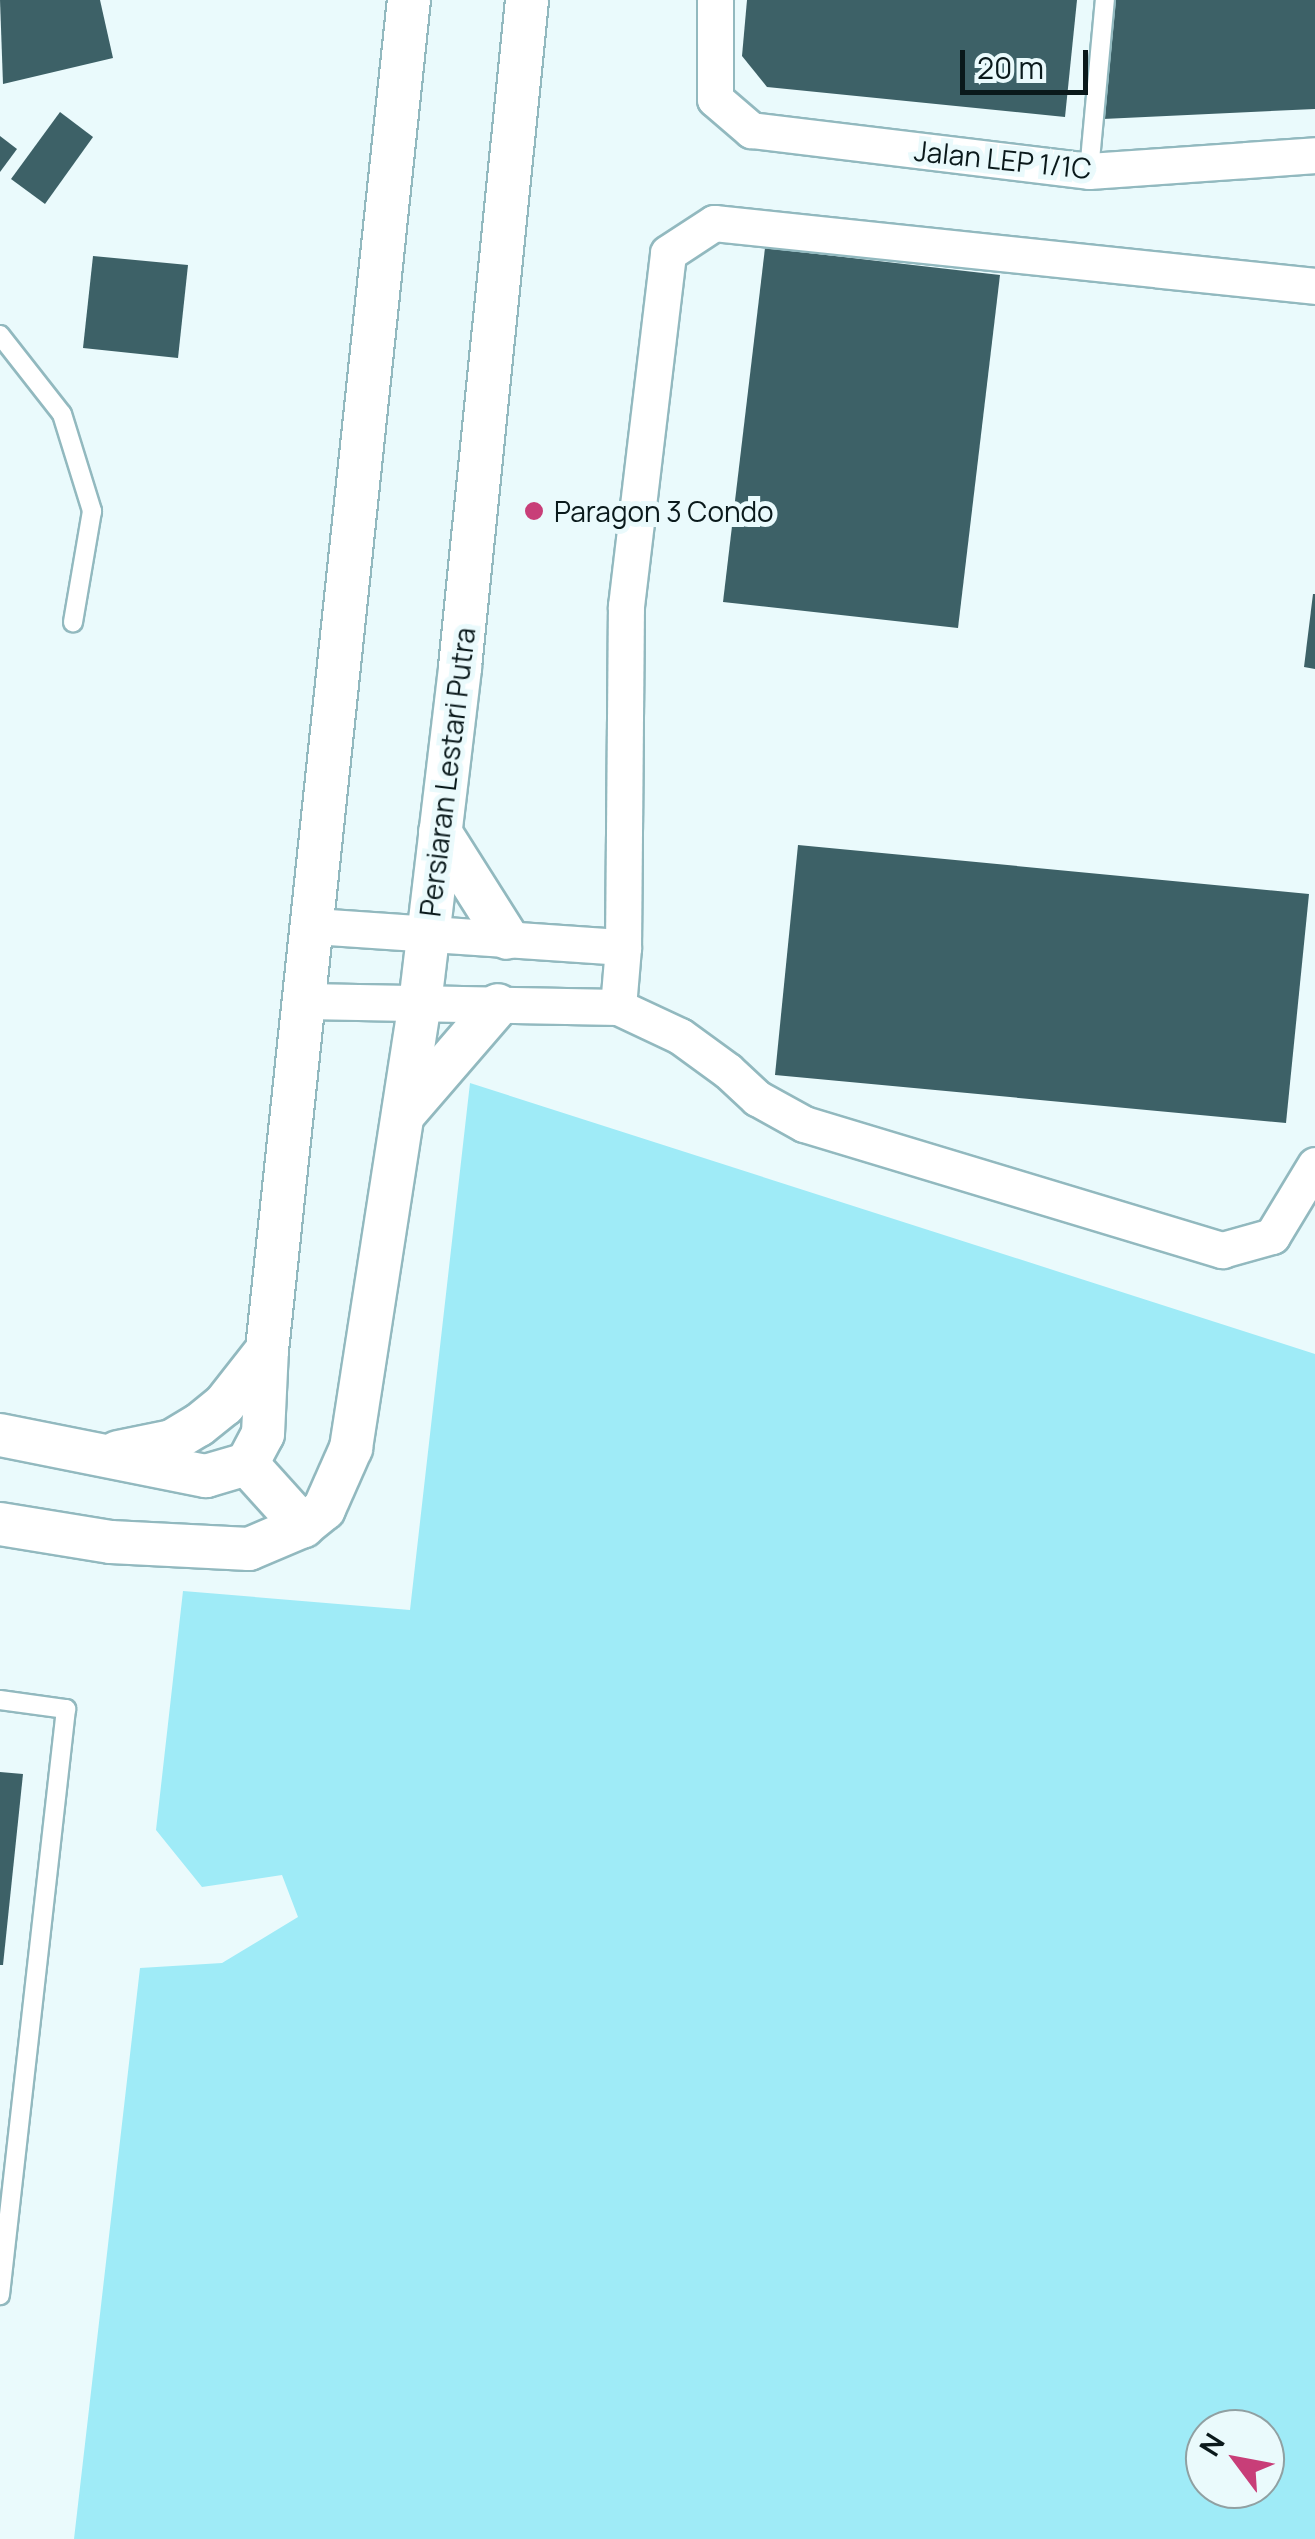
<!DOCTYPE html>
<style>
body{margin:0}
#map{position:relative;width:1315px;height:2539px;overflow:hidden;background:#eafafc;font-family:Manrope,sans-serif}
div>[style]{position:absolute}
.green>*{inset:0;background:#9febf7}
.building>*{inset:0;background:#3d6167}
.roads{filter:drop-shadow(2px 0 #92b9bf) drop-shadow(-2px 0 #92b9bf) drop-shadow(0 2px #92b9bf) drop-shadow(0 -2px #92b9bf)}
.service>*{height:18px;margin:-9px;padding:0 9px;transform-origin:9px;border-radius:9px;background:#fff}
.minor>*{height:35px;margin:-17.5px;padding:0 17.5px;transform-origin:17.5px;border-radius:17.5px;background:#fff}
.tertiary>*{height:42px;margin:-21px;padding:0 21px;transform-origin:21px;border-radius:21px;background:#fff}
.dots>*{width:28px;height:28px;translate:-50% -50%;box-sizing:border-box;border:5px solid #eafafc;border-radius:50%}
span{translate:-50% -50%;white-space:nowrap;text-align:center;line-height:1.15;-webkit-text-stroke:10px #eafafc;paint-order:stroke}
.street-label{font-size:28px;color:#0a191b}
.poi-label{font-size:28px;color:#0a191b}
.left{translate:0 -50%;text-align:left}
.north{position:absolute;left:1185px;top:2409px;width:100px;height:100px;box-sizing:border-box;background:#eafafc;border:2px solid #90a0a2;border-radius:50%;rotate:302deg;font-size:28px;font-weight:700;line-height:40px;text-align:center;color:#0a191b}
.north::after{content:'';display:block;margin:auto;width:35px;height:45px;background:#c83e78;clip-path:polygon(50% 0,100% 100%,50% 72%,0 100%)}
.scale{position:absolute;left:960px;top:50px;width:128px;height:45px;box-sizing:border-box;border:5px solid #0a191b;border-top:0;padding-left:12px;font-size:30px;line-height:35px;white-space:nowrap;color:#0a191b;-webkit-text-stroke:8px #eafafc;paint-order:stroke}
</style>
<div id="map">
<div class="green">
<i style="clip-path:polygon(evenodd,470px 1083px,1315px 1354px,1315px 2539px,74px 2539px,140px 1968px,222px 1963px,298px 1917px,282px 1875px,202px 1887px,156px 1830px,183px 1591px,410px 1610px,470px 1083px,1205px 2429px,1265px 2429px,1265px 2489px,1205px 2489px,1205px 2429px)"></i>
</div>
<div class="building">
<i style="clip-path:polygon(0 0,100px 0,113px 58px,3px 84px)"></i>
<i style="clip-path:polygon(747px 0,1077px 0,1065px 117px,767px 87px,742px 56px)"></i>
<i style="clip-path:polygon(1115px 0,1315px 0,1315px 109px,1103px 119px)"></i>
<i style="clip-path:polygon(60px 112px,93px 137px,45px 204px,11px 179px)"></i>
<i style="clip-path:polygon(0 136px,17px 149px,0 172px)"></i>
<i style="clip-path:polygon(765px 248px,1000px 275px,958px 628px,723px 602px)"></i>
<i style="clip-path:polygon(93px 256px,188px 265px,178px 358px,83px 348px)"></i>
<i style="clip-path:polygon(1313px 594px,1315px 594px,1315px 669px,1304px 667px)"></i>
<i style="clip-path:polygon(798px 845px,1309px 894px,1286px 1123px,775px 1075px)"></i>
<i style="clip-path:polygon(0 1772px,23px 1774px,3px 1965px,0 1965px)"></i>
</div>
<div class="roads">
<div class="service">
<i style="left:1089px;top:171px;width:172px;rotate:-84.7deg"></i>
<i style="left:0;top:335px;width:100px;rotate:51.9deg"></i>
<i style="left:62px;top:414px;width:102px;rotate:72.8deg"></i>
<i style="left:92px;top:511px;width:113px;rotate:99.7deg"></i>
<i style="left:0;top:1700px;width:67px;rotate:7.8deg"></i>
<i style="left:66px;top:1709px;width:590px;rotate:96.43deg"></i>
</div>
<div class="minor">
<i style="left:715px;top:0;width:99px;rotate:90deg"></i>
<i style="left:715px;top:99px;width:48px;rotate:40.7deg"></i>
<i style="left:751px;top:130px;width:340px;rotate:6.9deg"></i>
<i style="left:1089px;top:171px;width:227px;rotate:-4deg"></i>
<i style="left:314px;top:926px;width:310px;rotate:3.9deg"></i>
<i style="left:306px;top:1001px;width:312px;rotate:1.1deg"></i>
<i style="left:618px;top:1007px;width:68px;rotate:25.1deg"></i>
<i style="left:680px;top:1036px;width:59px;rotate:36.1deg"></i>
<i style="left:728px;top:1071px;width:40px;rotate:43deg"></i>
<i style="left:757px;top:1098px;width:54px;rotate:29deg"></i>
<i style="left:804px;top:1124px;width:437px;rotate:16.8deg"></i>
<i style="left:1222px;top:1250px;width:52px;rotate:-15.6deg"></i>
<i style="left:1272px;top:1236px;width:83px;rotate:-58.8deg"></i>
<i style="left:618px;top:1007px;width:60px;rotate:-85.2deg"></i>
<i style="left:623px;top:947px;width:341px;rotate:-89.5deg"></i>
<i style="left:626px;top:606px;width:355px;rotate:-83.2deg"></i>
<i style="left:668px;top:253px;width:55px;rotate:-33.1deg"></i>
<i style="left:714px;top:223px;width:604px;rotate:5.98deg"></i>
</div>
<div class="tertiary">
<i style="left:440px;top:832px;width:125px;rotate:57.7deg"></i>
<i style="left:403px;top:1115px;width:145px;rotate:-49.2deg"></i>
<i style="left:0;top:1435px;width:210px;rotate:11.3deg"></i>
<i style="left:206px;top:1476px;width:43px;rotate:-16.3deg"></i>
<i style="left:118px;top:1452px;width:55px;rotate:-11.5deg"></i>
<i style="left:172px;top:1441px;width:31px;rotate:-31deg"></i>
<i style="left:199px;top:1425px;width:32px;rotate:-39deg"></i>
<i style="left:224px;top:1405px;width:70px;rotate:-52deg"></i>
<i style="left:247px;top:1464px;width:34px;rotate:-62deg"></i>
<i style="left:263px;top:1434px;width:84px;rotate:-87.3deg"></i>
<i style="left:267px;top:1350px;width:1357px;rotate:-84deg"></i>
<i style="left:247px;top:1464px;width:84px;rotate:47.9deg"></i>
<i style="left:0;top:1524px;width:112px;rotate:9.2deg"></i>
<i style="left:111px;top:1542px;width:138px;rotate:2.9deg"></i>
<i style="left:249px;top:1549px;width:59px;rotate:-23.1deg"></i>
<i style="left:303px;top:1526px;width:27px;rotate:-39deg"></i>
<i style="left:324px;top:1509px;width:67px;rotate:-66.1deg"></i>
<i style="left:351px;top:1448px;width:449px;rotate:-81.2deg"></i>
<i style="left:420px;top:1004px;width:339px;rotate:-83.2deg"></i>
<i style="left:460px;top:667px;width:670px;rotate:-84.26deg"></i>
</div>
</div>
<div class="dots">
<i style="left:534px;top:511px;background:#c83e78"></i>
</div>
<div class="street-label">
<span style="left:1003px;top:159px;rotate:6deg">Jalan LEP 1/1C</span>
<span style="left:447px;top:772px;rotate:-83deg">Persiaran Lestari Putra</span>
</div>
<div class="poi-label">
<span class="left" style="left:554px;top:511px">Paragon 3 Condo</span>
</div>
<div class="north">N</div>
<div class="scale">20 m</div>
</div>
